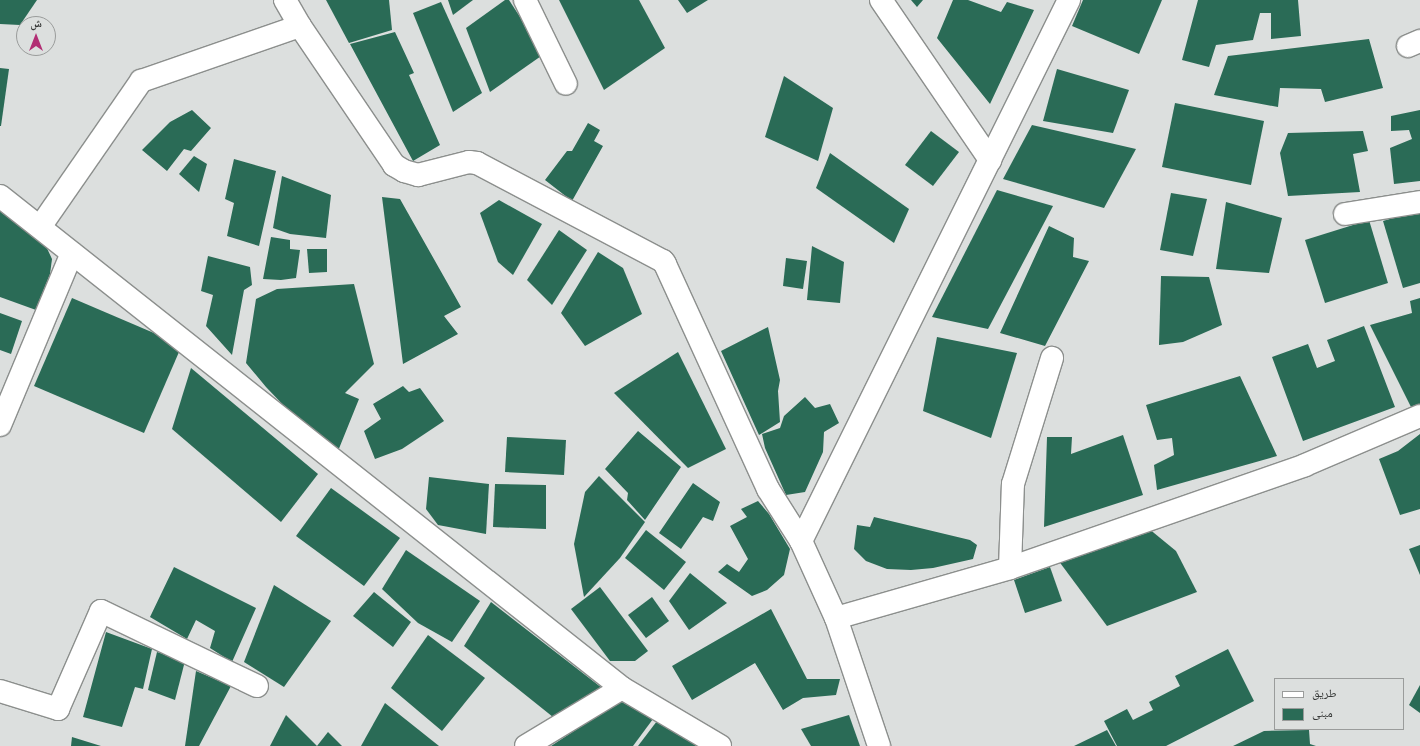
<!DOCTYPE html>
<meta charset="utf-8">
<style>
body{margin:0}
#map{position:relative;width:1420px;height:746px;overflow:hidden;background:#dcdfde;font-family:Georgia,"Noto Naskh Arabic",serif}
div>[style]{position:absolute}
.building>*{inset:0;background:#2a6b56}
.roads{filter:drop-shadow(1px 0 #8c8f8d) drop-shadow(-1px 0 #8c8f8d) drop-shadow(0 1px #8c8f8d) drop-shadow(0 -1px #8c8f8d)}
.minor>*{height:22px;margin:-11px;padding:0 11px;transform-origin:11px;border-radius:11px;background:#fff}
span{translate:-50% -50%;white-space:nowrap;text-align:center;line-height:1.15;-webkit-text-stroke:4px #dcdfde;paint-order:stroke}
.legend{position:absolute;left:1274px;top:678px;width:130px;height:52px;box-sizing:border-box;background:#dcdfde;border:1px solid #9a9c9b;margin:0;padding:5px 7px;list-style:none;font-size:12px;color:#363837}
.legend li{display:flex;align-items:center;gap:8px;height:20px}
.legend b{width:20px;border:1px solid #9a9c9b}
.north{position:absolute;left:16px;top:16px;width:40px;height:40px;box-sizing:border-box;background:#dcdfde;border:1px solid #9a9c9b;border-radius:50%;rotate:0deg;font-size:11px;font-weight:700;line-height:16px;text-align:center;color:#363837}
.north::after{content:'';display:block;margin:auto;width:14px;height:18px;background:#b22e74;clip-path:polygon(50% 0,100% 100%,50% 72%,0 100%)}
</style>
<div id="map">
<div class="building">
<i style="clip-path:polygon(0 0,37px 0,20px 25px,0 24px)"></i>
<i style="clip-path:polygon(326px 0,389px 0,392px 30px,349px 43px)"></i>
<i style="clip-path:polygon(448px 0,473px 0,453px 15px)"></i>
<i style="clip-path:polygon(505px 0,509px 0,544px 54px,490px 92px,466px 28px)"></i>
<i style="clip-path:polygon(559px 0,639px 0,665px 48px,604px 90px)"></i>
<i style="clip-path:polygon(678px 0,708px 0,687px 13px)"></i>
<i style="clip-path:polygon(911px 0,923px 0,917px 7px)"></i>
<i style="clip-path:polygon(953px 0,968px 0,1001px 12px,1007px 2px,1034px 10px,990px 104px,937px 38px)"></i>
<i style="clip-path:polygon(1083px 0,1162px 0,1139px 54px,1072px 26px)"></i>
<i style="clip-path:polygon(1198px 0,1298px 0,1301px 36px,1271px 39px,1271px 13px,1260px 13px,1253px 40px,1216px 45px,1209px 67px,1182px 60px)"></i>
<i style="clip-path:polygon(441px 2px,482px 93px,453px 112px,413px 13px)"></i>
<i style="clip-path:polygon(395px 32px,414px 73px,409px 75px,440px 145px,413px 161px,350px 44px)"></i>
<i style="clip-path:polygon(1369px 39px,1383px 88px,1325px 102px,1321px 89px,1280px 88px,1278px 107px,1214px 95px,1228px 56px)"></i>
<i style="clip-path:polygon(0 68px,9px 69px,1px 126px,0 126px)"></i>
<i style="clip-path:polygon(1057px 69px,1129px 90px,1113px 133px,1043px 121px)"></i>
<i style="clip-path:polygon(784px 76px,833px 108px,818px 161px,765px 137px)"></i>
<i style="clip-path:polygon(1175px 103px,1264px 121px,1251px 185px,1162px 167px)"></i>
<i style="clip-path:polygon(192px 110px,211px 128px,191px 151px,184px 149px,167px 171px,142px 150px,170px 122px)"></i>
<i style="clip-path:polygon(1420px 110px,1420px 181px,1394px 184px,1390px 148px,1412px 139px,1409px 130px,1391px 131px,1391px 116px)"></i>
<i style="clip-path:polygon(588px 123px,600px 130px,594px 141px,603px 146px,572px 201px,545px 180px,567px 151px,572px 151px)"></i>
<i style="clip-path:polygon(1032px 125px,1136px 149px,1104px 208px,1003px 179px)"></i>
<i style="clip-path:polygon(931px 131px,959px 152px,933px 186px,905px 165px)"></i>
<i style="clip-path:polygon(1363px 131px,1368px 151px,1353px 154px,1360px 192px,1288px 196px,1280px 153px,1288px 133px)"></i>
<i style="clip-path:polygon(830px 153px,909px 209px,894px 243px,816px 188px)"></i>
<i style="clip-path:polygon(194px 156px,207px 164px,199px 192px,179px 174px)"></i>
<i style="clip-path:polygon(234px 159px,276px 171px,259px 246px,227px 236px,234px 203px,225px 199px)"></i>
<i style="clip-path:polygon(282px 176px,331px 195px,326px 238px,290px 234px,273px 228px)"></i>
<i style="clip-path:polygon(997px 190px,1053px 206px,988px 329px,932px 317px)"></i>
<i style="clip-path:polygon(1171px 193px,1207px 199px,1193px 256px,1160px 250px)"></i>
<i style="clip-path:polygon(382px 197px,400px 199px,461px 307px,444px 316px,458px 334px,403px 364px)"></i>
<i style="clip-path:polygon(499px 200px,542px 224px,513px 275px,498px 262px,480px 213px)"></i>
<i style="clip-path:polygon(1226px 202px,1282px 218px,1269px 273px,1216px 269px)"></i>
<i style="clip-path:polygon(1420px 210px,1420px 283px,1403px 288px,1383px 221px)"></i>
<i style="clip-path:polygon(0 211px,45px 244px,52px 259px,50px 274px,36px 310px,0 297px)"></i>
<i style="clip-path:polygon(1369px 220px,1388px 283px,1325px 303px,1305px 240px)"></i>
<i style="clip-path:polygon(1049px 226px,1074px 238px,1073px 257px,1089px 261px,1045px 346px,1000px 333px)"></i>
<i style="clip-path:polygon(559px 230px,587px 250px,552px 305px,527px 280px)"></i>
<i style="clip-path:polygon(271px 237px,290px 240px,290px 249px,300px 250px,296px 278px,281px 280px,263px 279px)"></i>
<i style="clip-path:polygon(812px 246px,844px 262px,840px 303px,807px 300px)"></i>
<i style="clip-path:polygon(307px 249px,327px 249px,327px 272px,309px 273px)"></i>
<i style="clip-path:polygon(598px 252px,623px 268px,642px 314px,585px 346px,561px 313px)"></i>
<i style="clip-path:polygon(208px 256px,250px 267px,252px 285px,244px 290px,232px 355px,206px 326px,213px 295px,201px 291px)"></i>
<i style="clip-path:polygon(786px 258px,807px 261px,803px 289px,783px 286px)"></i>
<i style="clip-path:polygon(1161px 276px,1209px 277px,1222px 325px,1183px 342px,1159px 345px)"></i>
<i style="clip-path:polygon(354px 284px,374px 364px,345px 393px,359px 399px,338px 451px,289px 411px,266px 387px,246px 363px,256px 299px,277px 289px)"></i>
<i style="clip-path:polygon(72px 298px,182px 345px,144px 433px,34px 386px)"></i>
<i style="clip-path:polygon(1420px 298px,1420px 412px,1415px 415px,1370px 325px,1412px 313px,1410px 301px)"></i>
<i style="clip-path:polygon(0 313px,22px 321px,11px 354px,0 350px)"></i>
<i style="clip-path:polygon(1364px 326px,1395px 407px,1303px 441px,1272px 357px,1308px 344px,1317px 368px,1335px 361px,1327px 340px)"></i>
<i style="clip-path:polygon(768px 327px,780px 380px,778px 391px,780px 422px,759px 435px,721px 351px)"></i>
<i style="clip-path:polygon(937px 337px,1017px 353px,991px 438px,923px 411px)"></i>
<i style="clip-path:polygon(678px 352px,726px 449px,688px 468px,614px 393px)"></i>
<i style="clip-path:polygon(191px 368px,318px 474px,281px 522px,172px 429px)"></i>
<i style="clip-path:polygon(1240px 376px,1277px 456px,1157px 490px,1154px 465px,1174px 455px,1172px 438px,1157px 440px,1146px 405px)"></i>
<i style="clip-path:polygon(403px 386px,409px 392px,420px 388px,444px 421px,402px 449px,375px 459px,364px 431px,381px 419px,373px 404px)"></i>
<i style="clip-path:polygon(805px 397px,815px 408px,830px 404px,839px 423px,824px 432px,823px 452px,805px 492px,786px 495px,765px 448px,762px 434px,780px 428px,784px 416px)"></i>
<i style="clip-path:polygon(638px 431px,681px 467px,645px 520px,627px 500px,628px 493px,605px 469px)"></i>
<i style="clip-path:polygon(1420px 434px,1420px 509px,1400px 515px,1379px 459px,1398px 451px)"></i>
<i style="clip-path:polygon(1123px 435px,1143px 495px,1044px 527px,1047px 437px,1072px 437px,1071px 454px)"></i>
<i style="clip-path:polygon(507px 437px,566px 440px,564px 475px,505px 472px)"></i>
<i style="clip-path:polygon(599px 476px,645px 522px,620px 558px,584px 597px,574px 544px,585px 492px)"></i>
<i style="clip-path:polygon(429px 477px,489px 484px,486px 534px,438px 525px,426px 509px)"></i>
<i style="clip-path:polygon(693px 483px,720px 502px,713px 521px,703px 517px,681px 549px,659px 533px)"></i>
<i style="clip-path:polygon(495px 484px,546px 485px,546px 529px,493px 527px)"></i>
<i style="clip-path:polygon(331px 488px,400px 538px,364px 586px,296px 536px)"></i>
<i style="clip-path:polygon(758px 501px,769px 514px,790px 549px,784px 575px,767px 590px,752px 596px,718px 572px,727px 564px,739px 572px,748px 559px,730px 526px,747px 517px,741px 509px)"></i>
<i style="clip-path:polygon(874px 517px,970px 540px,977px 545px,973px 559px,933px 568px,911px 570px,887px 569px,866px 561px,854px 549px,857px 525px,870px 527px)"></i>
<i style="clip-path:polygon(1148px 528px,1176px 551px,1197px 592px,1107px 626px,1058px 560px)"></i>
<i style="clip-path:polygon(646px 530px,686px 562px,664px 590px,625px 558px)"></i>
<i style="clip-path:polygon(1420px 545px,1420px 575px,1409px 549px)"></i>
<i style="clip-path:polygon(406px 550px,480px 601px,452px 642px,418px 623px,382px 589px)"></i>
<i style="clip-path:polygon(174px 567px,256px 608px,232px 662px,210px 648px,215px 631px,196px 620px,187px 639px,150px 617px)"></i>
<i style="clip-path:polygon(1050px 567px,1062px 601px,1025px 613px,1014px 580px)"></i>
<i style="clip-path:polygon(690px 573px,727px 603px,689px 630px,669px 601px)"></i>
<i style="clip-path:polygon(274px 585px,331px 621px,284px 687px,244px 662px)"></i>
<i style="clip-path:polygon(600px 587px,648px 651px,635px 661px,610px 661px,571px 609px)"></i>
<i style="clip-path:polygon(374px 592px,411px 622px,393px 647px,353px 616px)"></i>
<i style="clip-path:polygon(652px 597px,669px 621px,646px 638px,628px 615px)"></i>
<i style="clip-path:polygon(491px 602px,602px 688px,553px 717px,464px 646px)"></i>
<i style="clip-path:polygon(771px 609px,807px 679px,840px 679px,836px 695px,803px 698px,783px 710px,755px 663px,692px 700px,672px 666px)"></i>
<i style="clip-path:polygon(106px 632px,152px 649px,143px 689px,135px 687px,122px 727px,83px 717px)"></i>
<i style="clip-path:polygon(428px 635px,485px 678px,442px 731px,391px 688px)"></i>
<i style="clip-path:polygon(1228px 649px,1254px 701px,1166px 746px,1117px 746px,1104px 721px,1127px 709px,1133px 720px,1153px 710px,1149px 702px,1180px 686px,1175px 676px)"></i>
<i style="clip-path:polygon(157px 652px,185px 661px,175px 700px,148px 690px)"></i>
<i style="clip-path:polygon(196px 671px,231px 686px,199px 746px,185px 746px)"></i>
<i style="clip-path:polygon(1420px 685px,1420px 713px,1409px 705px)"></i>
<i style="clip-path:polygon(620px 701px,653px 719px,633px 746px,551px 746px)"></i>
<i style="clip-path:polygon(385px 703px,439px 746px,361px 746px)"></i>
<i style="clip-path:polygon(286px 715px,317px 746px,270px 746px)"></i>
<i style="clip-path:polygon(849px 715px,860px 746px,811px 746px,801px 729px)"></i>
<i style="clip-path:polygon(657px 721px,699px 746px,638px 746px)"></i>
<i style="clip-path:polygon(1107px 730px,1116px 746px,1074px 746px)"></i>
<i style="clip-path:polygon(1309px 730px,1310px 744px,1316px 746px,1233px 746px,1264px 731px)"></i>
<i style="clip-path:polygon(328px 732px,342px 746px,317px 746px)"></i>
<i style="clip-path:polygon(72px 737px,101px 746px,71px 746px)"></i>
</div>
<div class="roads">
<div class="minor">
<i style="left:285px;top:0;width:30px;rotate:60deg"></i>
<i style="left:300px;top:26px;width:168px;rotate:55.9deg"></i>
<i style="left:394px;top:165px;width:12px;rotate:31deg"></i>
<i style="left:404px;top:171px;width:15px;rotate:16deg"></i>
<i style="left:418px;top:175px;width:53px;rotate:-14.3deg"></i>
<i style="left:469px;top:162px;width:8px;rotate:7deg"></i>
<i style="left:477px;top:163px;width:210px;rotate:27.8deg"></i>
<i style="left:663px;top:261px;width:4px;rotate:56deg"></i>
<i style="left:665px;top:264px;width:247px;rotate:65.4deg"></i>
<i style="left:768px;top:489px;width:62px;rotate:57.6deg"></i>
<i style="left:801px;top:541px;width:85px;rotate:65.6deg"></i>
<i style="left:836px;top:618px;width:135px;rotate:71.4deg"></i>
<i style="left:525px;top:0;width:93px;rotate:64deg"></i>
<i style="left:881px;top:0;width:194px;rotate:55.7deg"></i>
<i style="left:1408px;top:46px;width:13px;rotate:-23deg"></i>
<i style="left:0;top:196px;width:793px;rotate:38.34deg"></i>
<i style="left:622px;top:688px;width:114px;rotate:30.6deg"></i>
<i style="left:1345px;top:214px;width:76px;rotate:-9.1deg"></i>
<i style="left:40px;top:227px;width:178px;rotate:-55.3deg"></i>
<i style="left:141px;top:81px;width:168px;rotate:-19.1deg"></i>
<i style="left:0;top:425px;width:186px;rotate:-67.3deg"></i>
<i style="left:801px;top:541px;width:604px;rotate:-63.65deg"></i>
<i style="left:1010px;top:568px;width:84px;rotate:-88deg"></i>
<i style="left:1013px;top:484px;width:132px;rotate:-72.8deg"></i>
<i style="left:836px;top:618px;width:181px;rotate:-16deg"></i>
<i style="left:1010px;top:568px;width:312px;rotate:-19.2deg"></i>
<i style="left:1305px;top:465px;width:125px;rotate:-23.1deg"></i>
<i style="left:0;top:691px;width:61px;rotate:17.2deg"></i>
<i style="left:58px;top:709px;width:107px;rotate:-66.3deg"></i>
<i style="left:101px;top:611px;width:173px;rotate:25.7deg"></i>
<i style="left:526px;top:746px;width:112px;rotate:-31.1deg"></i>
</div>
</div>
<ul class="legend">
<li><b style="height:5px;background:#fff"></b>طريق</li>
<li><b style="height:11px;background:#2a6b56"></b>مبنى</li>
</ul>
<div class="north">ش</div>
</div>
